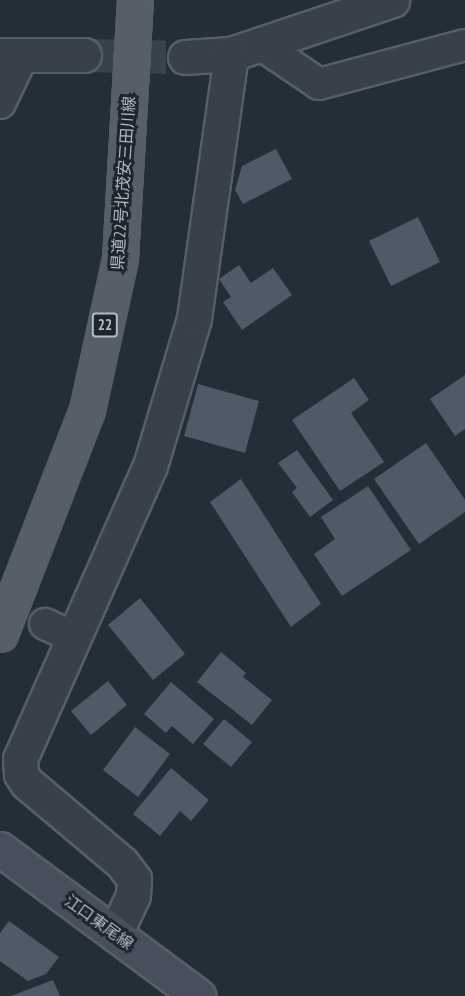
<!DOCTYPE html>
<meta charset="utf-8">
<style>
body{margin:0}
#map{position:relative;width:465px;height:996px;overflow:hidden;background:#242e38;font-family:"PT Sans Narrow","Noto Sans JP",sans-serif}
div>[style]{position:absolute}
.building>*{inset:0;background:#505a66}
.minor-tunnel>*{height:30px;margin-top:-15px;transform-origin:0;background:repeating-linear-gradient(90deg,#39434d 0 30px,transparent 0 45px)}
.tertiary-tunnel>*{height:33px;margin-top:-16.5px;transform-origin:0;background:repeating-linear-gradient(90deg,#39434d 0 33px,transparent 0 49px)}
.roads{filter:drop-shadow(2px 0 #565e66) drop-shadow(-2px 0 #565e66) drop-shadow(0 2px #565e66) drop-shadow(0 -2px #565e66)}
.minor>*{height:30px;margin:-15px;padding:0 15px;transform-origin:15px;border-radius:15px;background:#384049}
.tertiary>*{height:33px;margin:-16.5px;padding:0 16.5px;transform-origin:16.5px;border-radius:16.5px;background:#384049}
.secondary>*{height:33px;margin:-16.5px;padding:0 16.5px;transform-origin:16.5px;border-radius:16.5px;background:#464f5b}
.primary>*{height:33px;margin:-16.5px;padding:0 16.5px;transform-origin:16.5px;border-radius:16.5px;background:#565f68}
span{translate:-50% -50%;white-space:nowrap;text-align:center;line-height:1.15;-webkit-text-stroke:6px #1d252d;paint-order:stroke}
.shield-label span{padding:2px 4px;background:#1d252d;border:2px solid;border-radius:4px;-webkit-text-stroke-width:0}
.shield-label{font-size:15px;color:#b3bbc4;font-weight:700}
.street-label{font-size:16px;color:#b3bbc4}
</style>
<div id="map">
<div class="building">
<i style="clip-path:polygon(276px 149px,292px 179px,243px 204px,235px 190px,242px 166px)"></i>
<i style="clip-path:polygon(418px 217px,440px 262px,391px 286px,369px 241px)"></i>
<i style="clip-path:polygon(239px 265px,251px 283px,273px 268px,292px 295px,242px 330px,223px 302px,231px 297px,219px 279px)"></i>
<i style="clip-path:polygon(465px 375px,465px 429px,455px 436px,430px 399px)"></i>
<i style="clip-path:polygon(354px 378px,369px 400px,351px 413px,384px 462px,340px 491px,292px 420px)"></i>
<i style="clip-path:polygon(198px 384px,259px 401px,245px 453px,184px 436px)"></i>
<i style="clip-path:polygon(426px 443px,465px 500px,465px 512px,419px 544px,374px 479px)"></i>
<i style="clip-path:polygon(297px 450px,333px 500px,310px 517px,292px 492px,297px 488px,278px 463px)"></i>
<i style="clip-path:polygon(241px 479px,321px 604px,291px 627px,210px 502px)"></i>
<i style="clip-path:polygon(368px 486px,411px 550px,342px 596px,314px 554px,335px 539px,321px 517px)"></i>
<i style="clip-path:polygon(140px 598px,185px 654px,153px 680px,108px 625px)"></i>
<i style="clip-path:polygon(221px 652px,246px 673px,243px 677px,272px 700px,252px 725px,197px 682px)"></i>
<i style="clip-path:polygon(108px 681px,127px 705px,91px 735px,71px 711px)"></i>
<i style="clip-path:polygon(171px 682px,214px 719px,193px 744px,172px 726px,166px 733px,144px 714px)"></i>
<i style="clip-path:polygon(224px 719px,252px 742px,231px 767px,203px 744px)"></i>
<i style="clip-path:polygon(135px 727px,170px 754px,138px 797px,103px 770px)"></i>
<i style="clip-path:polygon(171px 768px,209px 800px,191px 821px,180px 811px,160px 836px,133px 814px)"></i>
<i style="clip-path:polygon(9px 921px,59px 957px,46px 974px,28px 981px,0 961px,0 933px)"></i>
<i style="clip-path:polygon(53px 980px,60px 996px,11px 996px)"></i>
</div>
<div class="minor-tunnel">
<i style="left:0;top:602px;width:50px;rotate:26.1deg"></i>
</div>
<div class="tertiary-tunnel">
<i style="left:84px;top:55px;width:101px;rotate:1.1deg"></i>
</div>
<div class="roads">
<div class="minor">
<i style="left:260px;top:44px;width:71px;rotate:34.1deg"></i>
<i style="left:319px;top:84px;width:151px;rotate:-15deg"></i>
<i style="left:0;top:103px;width:51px;rotate:-64.4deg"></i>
<i style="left:45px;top:624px;width:31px;rotate:25deg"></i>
</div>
<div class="tertiary">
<i style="left:0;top:55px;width:84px"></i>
<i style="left:185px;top:57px;width:46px;rotate:-3.7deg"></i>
<i style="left:231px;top:54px;width:170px;rotate:-18.5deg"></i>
<i style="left:115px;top:934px;width:43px;rotate:-65.2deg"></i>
<i style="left:133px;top:895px;width:16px;rotate:-86deg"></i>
<i style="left:134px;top:879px;width:20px;rotate:-127deg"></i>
<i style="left:122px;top:863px;width:124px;rotate:-139.9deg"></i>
<i style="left:27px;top:783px;width:11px;rotate:-124deg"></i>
<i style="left:21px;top:774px;width:15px;rotate:-94deg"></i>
<i style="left:20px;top:759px;width:321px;rotate:-66.1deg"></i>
<i style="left:150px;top:466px;width:154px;rotate:-73.4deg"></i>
<i style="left:194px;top:318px;width:267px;rotate:-82deg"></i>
</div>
<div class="secondary">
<i style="left:0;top:849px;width:247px;rotate:36.5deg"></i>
</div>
<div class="primary">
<i style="left:0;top:634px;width:240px;rotate:-68.8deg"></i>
<i style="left:87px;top:410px;width:155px;rotate:-77.7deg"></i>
<i style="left:120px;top:259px;width:259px;rotate:-86.7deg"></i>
</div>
</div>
<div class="shield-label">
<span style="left:105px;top:325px">22</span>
</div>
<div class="street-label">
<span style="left:123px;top:183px;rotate:-86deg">県道22号北茂安三田川線</span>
<span style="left:99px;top:922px;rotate:36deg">江口東尾線</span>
</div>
</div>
